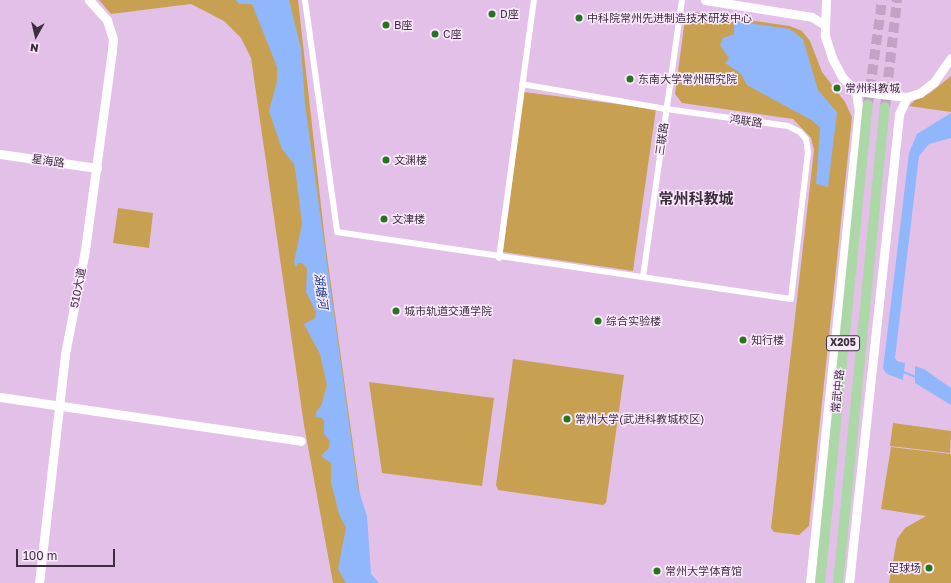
<!DOCTYPE html>
<meta charset="utf-8">
<style>
body{margin:0}
#map{position:relative;width:951px;height:583px;overflow:hidden;background:#e3c0e8;font-family:"Golos Text","Noto Sans SC",sans-serif}
div>[style]{position:absolute}
.green>*{inset:0;background:#c8a052}
.water>*{inset:0;background:#90b6fb}
.stream>*{height:2px;margin:-1px;padding:0 1px;transform-origin:1px;border-radius:1px;background:#90b6fb}
.primary-tunnel>*{height:10px;margin-top:-5px;transform-origin:0;background:repeating-linear-gradient(90deg,#c2a3c6 0 10px,transparent 0 15px)}
.street>*{height:6px;margin:-3px;padding:0 3px;transform-origin:3px;border-radius:3px;background:#fff}
.secondary>*{height:9px;margin:-4.5px;padding:0 4.5px;transform-origin:4.5px;border-radius:4.5px;background:#fff}
.primary>*{height:10px;margin:-5px;padding:0 5px;transform-origin:5px;border-radius:5px;background:#acd7a7}
.dots>*{width:11px;height:11px;translate:-50% -50%;box-sizing:border-box;border:2px solid #fae8fc;border-radius:50%}
span{translate:-50% -50%;white-space:nowrap;text-align:center;line-height:1.15;-webkit-text-stroke:3px #fae8fc;paint-order:stroke}
.shield-label span{padding:1px 3px;background:#fae8fc;border:1px solid;border-radius:3px;-webkit-text-stroke-width:0}
.shield-label{font-size:10px;color:#3d2f3f;font-weight:700}
.poi-label{font-size:11px;color:#3d2f3f}
.left{translate:0 -50%;text-align:left}
.right{translate:-100% -50%;text-align:right}
.street-label{font-size:11px;color:#3d2f3f}
.water-label{font-size:12px;color:#173e8d;font-style:italic}
.district-label{font-size:15px;color:#3d2f3f;font-weight:700}
.north{position:absolute;left:16px;top:16px;width:40px;height:40px;-webkit-text-stroke:3px #fae8fc;paint-order:stroke;rotate:188deg;font-size:11px;font-weight:700;line-height:16px;text-align:center;color:#3d2f3f}
.north::after{content:'';display:block;margin:auto;width:14px;height:18px;background:#3d2f3f;clip-path:polygon(50% 0,100% 100%,50% 72%,0 100%)}
.scale{position:absolute;left:16px;top:549px;width:99px;height:18px;box-sizing:border-box;border:2px solid #3d2f3f;border-top:0;padding-left:5px;font-size:12px;line-height:14px;white-space:nowrap;color:#3d2f3f;-webkit-text-stroke:3px #fae8fc;paint-order:stroke}
</style>
<div id="map">
<div class="green">
<i style="clip-path:polygon(99px 0,298px 0,325px 241px,372px 583px,333px 583px,304px 425px,251px 58px,241px 38px,224px 21px,191px 4px,111px 14px)"></i>
<i style="clip-path:polygon(694px 12px,790px 26px,802px 31px,810px 41px,822px 72px,845px 102px,852px 117px,809px 526px,799px 535px,774px 532px,771px 528px,814px 150px,811px 138px,793px 119px,682px 103px,675px 94px,685px 19px)"></i>
<i style="clip-path:polygon(951px 76px,951px 112px,909px 106px,916px 99px,930px 93px)"></i>
<i style="clip-path:polygon(524px 92px,656px 109px,633px 271px,503px 252px)"></i>
<i style="clip-path:polygon(118px 208px,153px 213px,149px 248px,113px 243px)"></i>
<i style="clip-path:polygon(513px 359px,624px 375px,606px 503px,603px 505px,498px 490px,496px 485px)"></i>
<i style="clip-path:polygon(369px 382px,494px 398px,482px 486px,382px 473px)"></i>
<i style="clip-path:polygon(893px 423px,951px 431px,950px 453px,890px 446px)"></i>
<i style="clip-path:polygon(891px 447px,951px 454px,951px 583px,889px 583px,897px 539px,905px 528px,926px 516px,881px 509px)"></i>
</div>
<div class="water">
<i style="clip-path:polygon(236px 0,289px 0,301px 48px,305px 104px,358px 488px,367px 516px,371px 574px,379px 583px,346px 583px,338px 569px,346px 527px,340px 517px,331px 483px,331px 463px,321px 456px,329px 448px,330px 441px,324px 434px,324px 422px,322px 418px,316px 417px,316px 412px,321px 406px,327px 385px,320px 354px,304px 324px,315px 318px,316px 312px,306px 292px,307px 268px,302px 263px,298px 263px,296px 267px,294px 262px,302px 224px,296px 175px,294px 164px,282px 149px,269px 111px,277px 81px,277px 67px,252px 4px,239px 4px)"></i>
<i style="clip-path:polygon(734px 21px,790px 29px,803px 39px,818px 90px,837px 112px,828px 187px,816px 184px,820px 128px,813px 121px,747px 85px,741px 74px,725px 63px,729px 58px,720px 45px,723px 38px,734px 34px)"></i>
<i style="clip-path:polygon(951px 113px,951px 138px,929px 144px,919px 156px,895px 358px,897px 361px,905px 363px,903px 380px,887px 374px,883px 369px,909px 153px,917px 134px)"></i>
<i style="clip-path:polygon(915px 366px,924px 369px,951px 388px,951px 405px,915px 383px)"></i>
</div>
<div class="stream">
<i style="left:903px;top:372px;width:14px;rotate:21deg"></i>
</div>
<div class="primary-tunnel">
<i style="left:868px;top:104px;width:105px;rotate:-82.3deg"></i>
<i style="left:885px;top:107px;width:108px;rotate:-83.6deg"></i>
</div>
<div class="street">
<i style="left:305px;top:0;width:234px;rotate:82.1deg"></i>
<i style="left:337px;top:232px;width:459px;rotate:8.4deg"></i>
<i style="left:791px;top:299px;width:147px;rotate:-83.4deg"></i>
<i style="left:808px;top:153px;width:14px;rotate:-98deg"></i>
<i style="left:806px;top:139px;width:9px;rotate:-131deg"></i>
<i style="left:800px;top:132px;width:13px;rotate:-153deg"></i>
<i style="left:788px;top:126px;width:123px;rotate:-172.1deg"></i>
<i style="left:666px;top:109px;width:146px;rotate:-170.2deg"></i>
<i style="left:499px;top:258px;width:260px;rotate:-82.3deg"></i>
<i style="left:643px;top:277px;width:280px;rotate:-82deg"></i>
</div>
<div class="secondary">
<i style="left:705px;top:0;width:108px;rotate:9deg"></i>
<i style="left:812px;top:17px;width:15px;rotate:32deg"></i>
<i style="left:826px;top:0;width:36px;rotate:92deg"></i>
<i style="left:825px;top:36px;width:23px;rotate:72deg"></i>
<i style="left:832px;top:58px;width:21px;rotate:62deg"></i>
<i style="left:842px;top:77px;width:20px;rotate:45deg"></i>
<i style="left:856px;top:91px;width:51px;rotate:6.7deg"></i>
<i style="left:907px;top:97px;width:14px;rotate:-17deg"></i>
<i style="left:920px;top:93px;width:18px;rotate:-38deg"></i>
<i style="left:934px;top:82px;width:29px;rotate:-55deg"></i>
<i style="left:0;top:154px;width:98px;rotate:8.2deg"></i>
<i style="left:0;top:397px;width:304px;rotate:8.3deg"></i>
<i style="left:39px;top:583px;width:230px;rotate:-83.5deg"></i>
<i style="left:65px;top:354px;width:106px;rotate:-79.1deg"></i>
<i style="left:85px;top:250px;width:202px;rotate:-82.3deg"></i>
<i style="left:112px;top:50px;width:11px;rotate:-85deg"></i>
<i style="left:113px;top:39px;width:20px;rotate:-108deg"></i>
<i style="left:107px;top:20px;width:27px;rotate:-132deg"></i>
<i style="left:810px;top:583px;width:475px;rotate:-84.1deg"></i>
<i style="left:859px;top:111px;width:20px;rotate:-99deg"></i>
<i style="left:849px;top:583px;width:472px;rotate:-83.9deg"></i>
<i style="left:899px;top:114px;width:19px;rotate:-65deg"></i>
</div>
<div class="primary">
<i style="left:820px;top:583px;width:481px;rotate:-84.3deg"></i>
<i style="left:838px;top:583px;width:478px;rotate:-84.4deg"></i>
</div>
<div class="dots">
<i style="left:492px;top:14px;background:#25751e"></i>
<i style="left:579px;top:18px;background:#25751e"></i>
<i style="left:386px;top:25px;background:#25751e"></i>
<i style="left:435px;top:34px;background:#25751e"></i>
<i style="left:630px;top:79px;background:#25751e"></i>
<i style="left:837px;top:88px;background:#25751e"></i>
<i style="left:386px;top:160px;background:#25751e"></i>
<i style="left:384px;top:219px;background:#25751e"></i>
<i style="left:396px;top:311px;background:#25751e"></i>
<i style="left:598px;top:321px;background:#25751e"></i>
<i style="left:743px;top:340px;background:#25751e"></i>
<i style="left:567px;top:419px;background:#25751e"></i>
<i style="left:929px;top:568px;background:#25751e"></i>
<i style="left:657px;top:571px;background:#25751e"></i>
</div>
<div class="shield-label">
<span style="left:843px;top:343px">X205</span>
</div>
<div class="poi-label">
<span class="left" style="left:500px;top:14px">D座</span>
<span class="left" style="left:587px;top:18px">中科院常州先进制造技术研发中心</span>
<span class="left" style="left:394px;top:25px">B座</span>
<span class="left" style="left:443px;top:34px">C座</span>
<span class="left" style="left:638px;top:79px">东南大学常州研究院</span>
<span class="left" style="left:845px;top:88px">常州科教城</span>
<span class="left" style="left:394px;top:160px">文渊楼</span>
<span class="left" style="left:392px;top:219px">文津楼</span>
<span class="left" style="left:404px;top:311px">城市轨道交通学院</span>
<span class="left" style="left:606px;top:321px">综合实验楼</span>
<span class="left" style="left:751px;top:340px">知行楼</span>
<span class="left" style="left:575px;top:419px">常州大学(武进科教城校区)</span>
<span class="right" style="left:921px;top:568px">足球场</span>
<span class="left" style="left:665px;top:571px">常州大学体育馆</span>
</div>
<div class="street-label">
<span style="left:746px;top:121px;rotate:8deg">鸿联路</span>
<span style="left:662px;top:139px;rotate:-82deg">三联路</span>
<span style="left:48px;top:161px;rotate:8deg">星海路</span>
<span style="left:78px;top:288px;rotate:-79deg">510大道</span>
<span style="left:838px;top:391px;rotate:-84deg">常武中路</span>
</div>
<div class="water-label">
<span style="left:321px;top:291px;rotate:82deg">湖塘河</span>
</div>
<div class="district-label">
<span style="left:696px;top:199px">常州科教城</span>
</div>
<div class="north">N</div>
<div class="scale">100 m</div>
</div>
